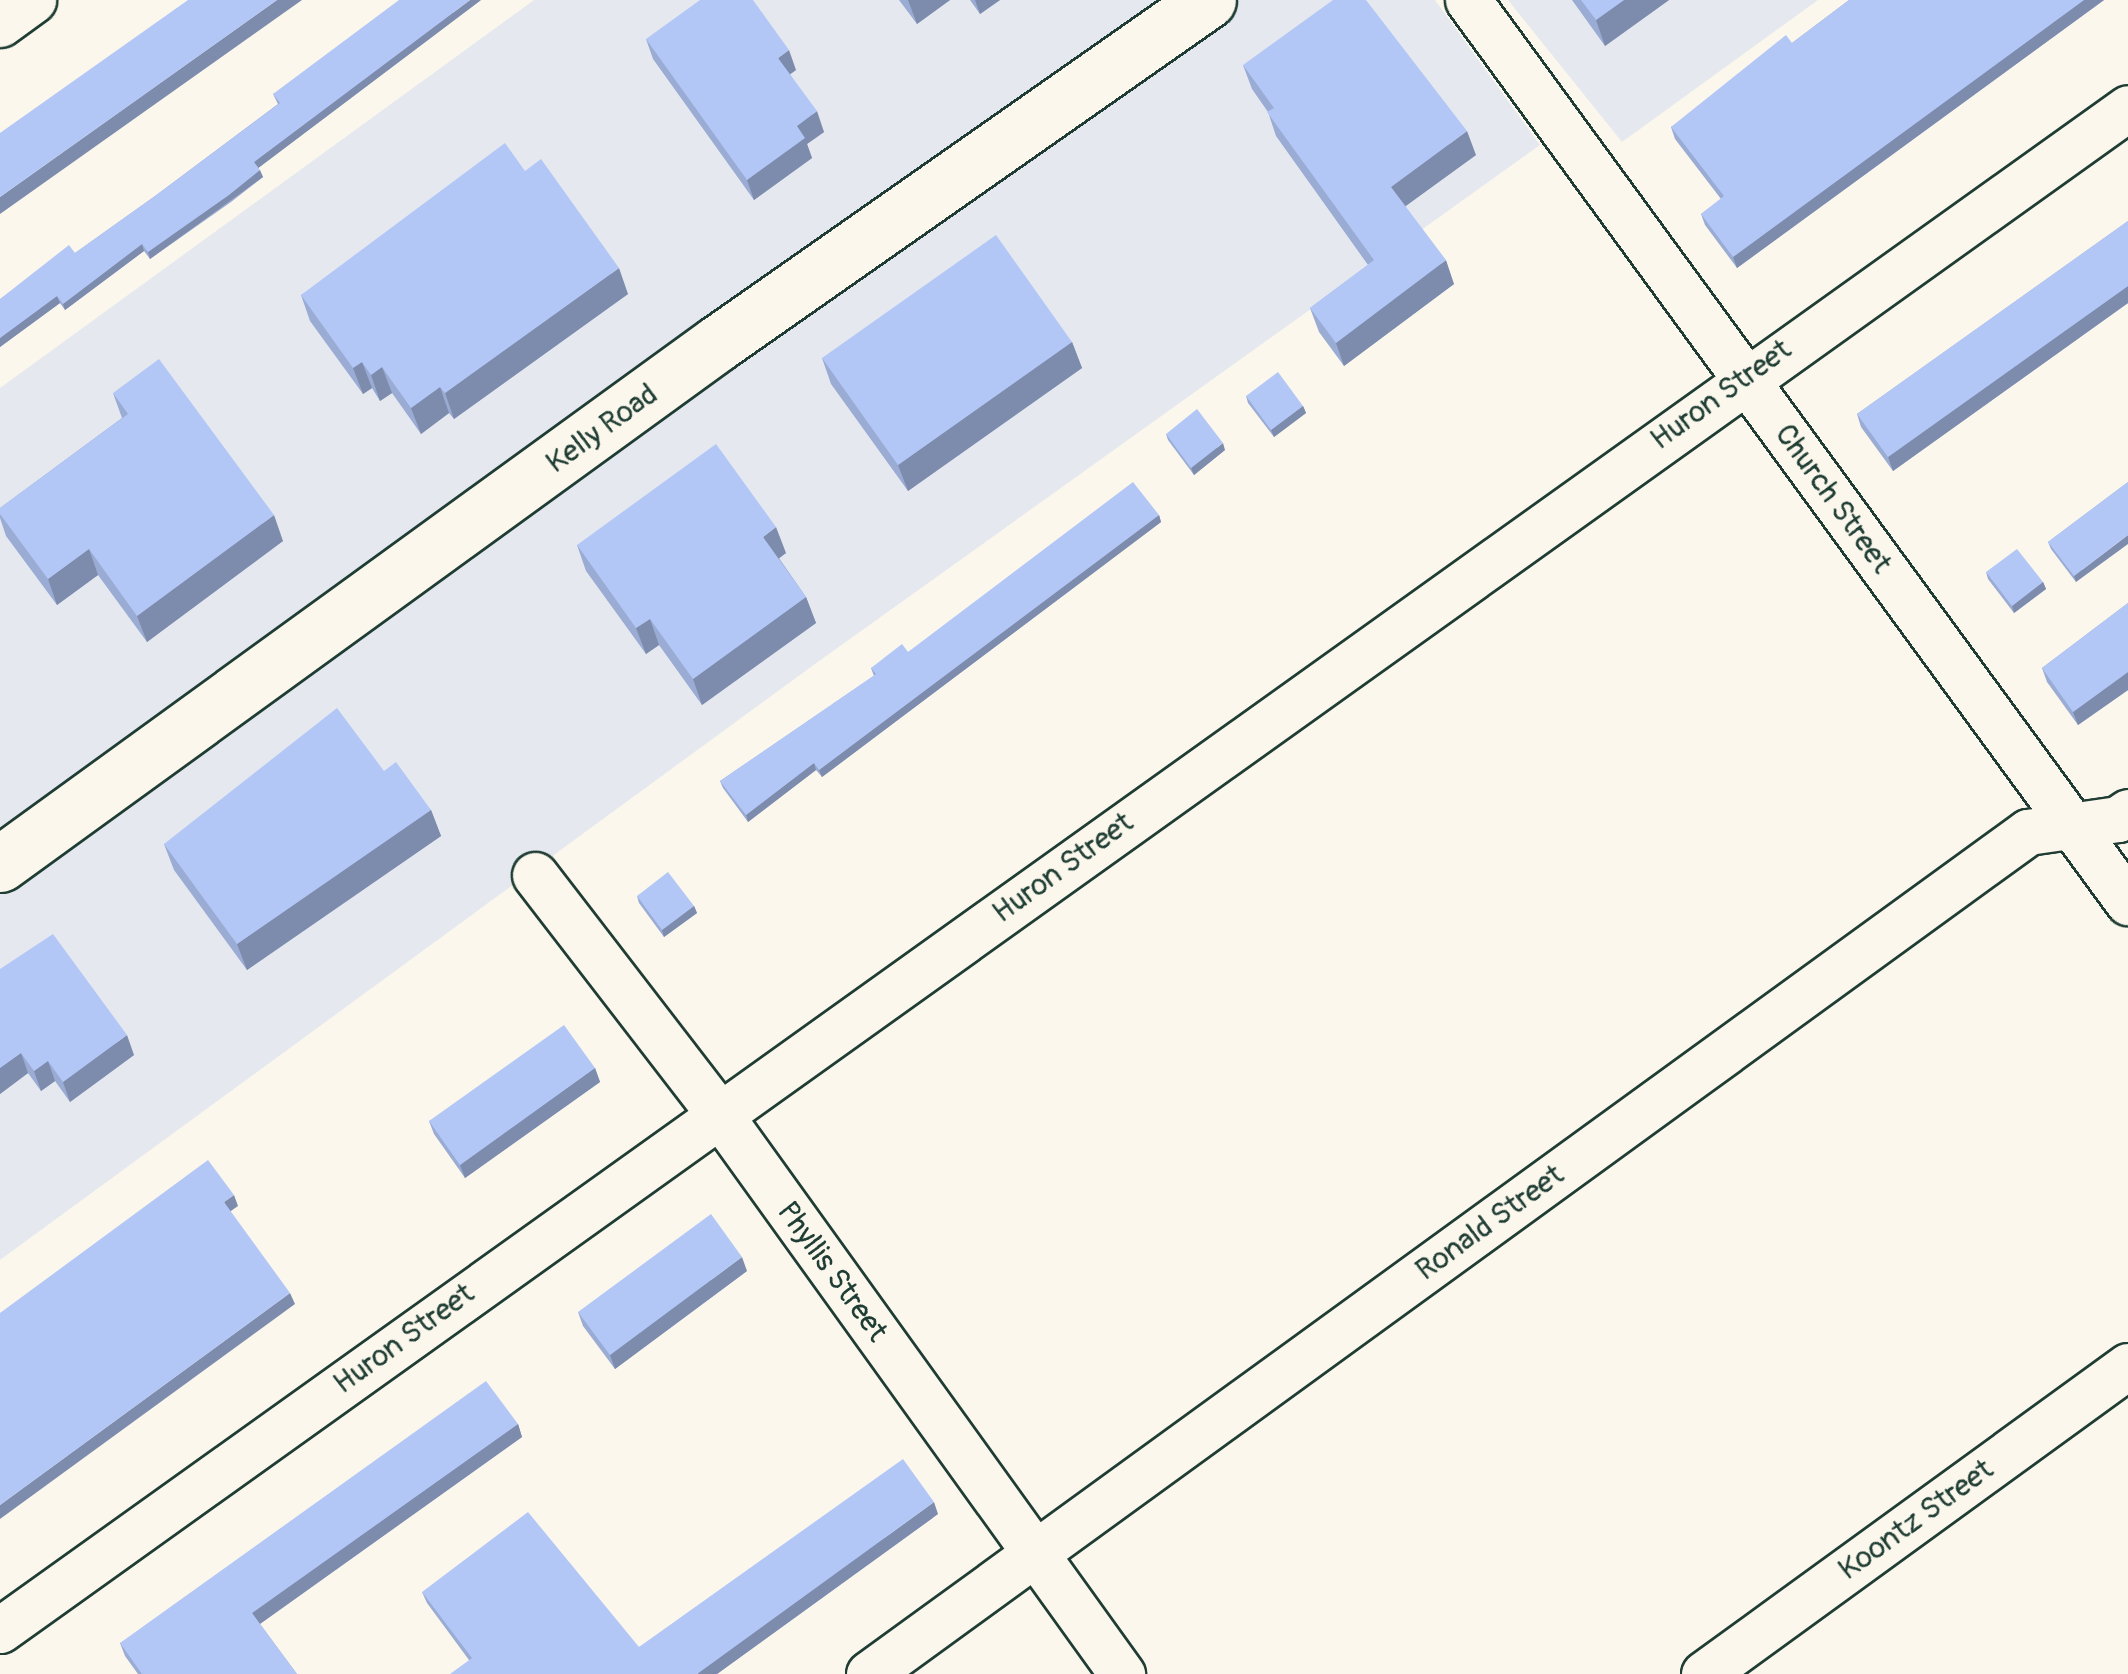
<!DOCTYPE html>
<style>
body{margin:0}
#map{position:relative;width:2128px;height:1674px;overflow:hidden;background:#fbf7ec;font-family:Pangolin,sans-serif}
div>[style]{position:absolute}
.built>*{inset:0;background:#e5e9ef}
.roads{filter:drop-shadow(2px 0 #1f3d34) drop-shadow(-2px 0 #1f3d34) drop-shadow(0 2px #1f3d34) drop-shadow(0 -2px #1f3d34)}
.street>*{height:45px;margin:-22.5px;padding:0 22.5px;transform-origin:22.5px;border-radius:22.5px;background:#fbf7ec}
.secondary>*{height:55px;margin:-27.5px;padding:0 27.5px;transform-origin:27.5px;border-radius:27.5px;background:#fbf7ec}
.wall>*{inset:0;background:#9aabd4}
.shaded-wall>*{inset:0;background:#7d8bac}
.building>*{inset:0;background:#b3c7f6}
span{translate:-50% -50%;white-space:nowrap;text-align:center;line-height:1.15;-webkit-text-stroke:8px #fbf7ec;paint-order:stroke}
.street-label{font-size:30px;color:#1f3d34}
</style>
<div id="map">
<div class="built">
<i style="clip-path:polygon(534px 0,1435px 0,1540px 145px,815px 664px,0 1260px,0 388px)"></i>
<i style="clip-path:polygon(1508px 0,1818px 0,1622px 142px)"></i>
</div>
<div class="roads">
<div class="street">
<i style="left:1468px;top:0;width:1118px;rotate:53.81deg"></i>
<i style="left:0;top:24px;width:41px;rotate:-36deg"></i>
<i style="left:535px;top:875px;width:303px;rotate:52.4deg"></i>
<i style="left:720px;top:1115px;width:689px;rotate:54.28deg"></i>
<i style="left:0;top:1630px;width:2616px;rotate:-35.57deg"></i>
<i style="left:869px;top:1674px;width:1433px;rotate:-36deg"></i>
<i style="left:2028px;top:832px;width:91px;rotate:-8.2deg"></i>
<i style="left:2118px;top:819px;width:12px;rotate:-35deg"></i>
<i style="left:1704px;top:1674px;width:524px;rotate:-36deg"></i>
</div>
<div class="secondary">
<i style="left:0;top:864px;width:887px;rotate:-35.97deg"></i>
<i style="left:718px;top:343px;width:598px;rotate:-34.99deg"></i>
</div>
</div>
<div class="wall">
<i style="clip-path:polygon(481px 0,258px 168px,263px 177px,231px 202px,150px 259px,144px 251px,65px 310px,60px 303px,0 347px,0 299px,75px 253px,155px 196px,278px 104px,273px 94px)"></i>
<i style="clip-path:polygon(899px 0,950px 0,917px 24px)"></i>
<i style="clip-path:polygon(970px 0,1000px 0,980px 14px)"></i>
<i style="clip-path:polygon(1572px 0,1669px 0,1605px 46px)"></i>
<i style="clip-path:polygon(1849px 0,2104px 0,1737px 268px,1705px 225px,1701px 214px,1721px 199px,1675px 139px,1671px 127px,1792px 43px)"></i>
<i style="clip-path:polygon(646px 39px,796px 70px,790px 74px,824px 132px,807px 144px,812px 158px,754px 200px,653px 59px)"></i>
<i style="clip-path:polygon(1243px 65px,1476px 155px,1405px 206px,1454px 284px,1344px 366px,1319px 332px,1310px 308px,1368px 265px,1276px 136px,1268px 112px,1252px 89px)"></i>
<i style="clip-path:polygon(525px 171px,628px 294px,454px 419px,449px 413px,421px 434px,392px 393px,380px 401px,372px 388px,363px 394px,310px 321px,301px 295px)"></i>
<i style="clip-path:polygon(2128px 221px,2128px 303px,1893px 471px,1861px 427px,1857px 414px)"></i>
<i style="clip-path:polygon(1072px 342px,1082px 368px,908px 491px,831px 384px,822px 358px)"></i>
<i style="clip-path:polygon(113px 393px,283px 541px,147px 642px,98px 575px,57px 605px,6px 536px,0 518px,0 508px,122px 418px)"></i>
<i style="clip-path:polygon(1246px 396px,1303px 406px,1306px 413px,1274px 437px,1248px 403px)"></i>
<i style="clip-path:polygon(1166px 434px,1225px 450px,1194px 475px,1168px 440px)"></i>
<i style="clip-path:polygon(2128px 482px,2076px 582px,2051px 549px,2048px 542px)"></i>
<i style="clip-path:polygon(1159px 515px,1161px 522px,822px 777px,816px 770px,748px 822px,723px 788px,720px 781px,874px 676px,871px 668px,908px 652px)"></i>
<i style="clip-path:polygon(577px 545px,786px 553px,779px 558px,806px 597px,816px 623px,702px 705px,659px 645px,646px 654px,586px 571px)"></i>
<i style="clip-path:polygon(1986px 572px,2043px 582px,2046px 589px,2014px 613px,1988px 579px)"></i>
<i style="clip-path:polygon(2128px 603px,2128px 690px,2078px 725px,2047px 682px,2042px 668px)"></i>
<i style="clip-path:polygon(384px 771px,431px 810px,441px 836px,247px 970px,174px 870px,164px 844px)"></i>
<i style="clip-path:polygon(637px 896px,694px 906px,697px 913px,664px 937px,639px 903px)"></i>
<i style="clip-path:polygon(0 969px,134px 1055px,70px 1102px,55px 1081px,41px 1091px,28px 1073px,0 1094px)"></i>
<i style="clip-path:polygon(595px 1068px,600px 1082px,465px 1178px,434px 1134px,429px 1121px)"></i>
<i style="clip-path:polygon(747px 1271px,615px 1369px,583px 1326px,578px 1312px)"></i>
<i style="clip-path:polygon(518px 1424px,522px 1437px,260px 1624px,297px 1674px,138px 1674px,125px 1656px,120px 1643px)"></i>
<i style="clip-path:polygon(938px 1514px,717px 1674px,469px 1660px,427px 1603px,422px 1592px,639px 1647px)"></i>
</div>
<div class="shaded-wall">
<i style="clip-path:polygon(277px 0,302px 0,0 214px,0 197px)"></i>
<i style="clip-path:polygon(470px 0,481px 0,257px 169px,254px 162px)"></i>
<i style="clip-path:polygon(908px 0,950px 0,917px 24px)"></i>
<i style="clip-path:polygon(975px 0,1000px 0,980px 14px)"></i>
<i style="clip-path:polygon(1624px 0,1669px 0,1605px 46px,1596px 20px)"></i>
<i style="clip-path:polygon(2084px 0,2104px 0,1737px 268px,1733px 257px)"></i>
<i style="clip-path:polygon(789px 50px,796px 70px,785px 78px,778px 58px)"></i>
<i style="clip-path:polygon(817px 111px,824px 132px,807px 144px,812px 158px,754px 200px,747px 180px,797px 126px)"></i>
<i style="clip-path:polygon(1467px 131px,1476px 155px,1399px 211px,1391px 187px)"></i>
<i style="clip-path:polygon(260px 170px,263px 177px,150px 259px,148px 252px)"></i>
<i style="clip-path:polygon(142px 244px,144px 251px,65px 310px,63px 304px)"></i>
<i style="clip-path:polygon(1446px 260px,1454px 284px,1344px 366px,1336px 343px)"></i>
<i style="clip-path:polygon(619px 268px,628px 294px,454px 419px,445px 393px)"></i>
<i style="clip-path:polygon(2128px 286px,2128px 303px,1893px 471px,1888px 457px)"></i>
<i style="clip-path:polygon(57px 296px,60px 303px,0 347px,0 338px)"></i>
<i style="clip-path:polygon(1072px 342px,1082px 368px,908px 491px,898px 465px)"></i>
<i style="clip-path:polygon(362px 362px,372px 388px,363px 394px,353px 368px)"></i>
<i style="clip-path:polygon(382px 367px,392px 393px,380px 401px,371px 375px)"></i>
<i style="clip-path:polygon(440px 387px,449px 413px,421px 434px,411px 408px)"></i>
<i style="clip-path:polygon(1303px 406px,1306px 413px,1274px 437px,1271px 430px)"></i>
<i style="clip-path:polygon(1223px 443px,1225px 450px,1194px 475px,1191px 468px)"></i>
<i style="clip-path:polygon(274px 515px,283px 541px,147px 642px,137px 616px)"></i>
<i style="clip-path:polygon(1159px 515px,1161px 522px,822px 777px,819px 770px)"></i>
<i style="clip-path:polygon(776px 527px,786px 553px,773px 563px,763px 537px)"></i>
<i style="clip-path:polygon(2128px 535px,2128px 544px,2076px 582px,2074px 576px)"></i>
<i style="clip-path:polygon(89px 549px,98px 575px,57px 605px,48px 579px)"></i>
<i style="clip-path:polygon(2043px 582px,2046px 589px,2014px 613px,2012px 606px)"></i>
<i style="clip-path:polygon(806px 597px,816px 623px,702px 705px,693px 679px)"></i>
<i style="clip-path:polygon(650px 619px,659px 645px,646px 654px,636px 628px)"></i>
<i style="clip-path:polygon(2128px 672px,2128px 690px,2078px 725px,2073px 712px)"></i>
<i style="clip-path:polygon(814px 763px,816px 770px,748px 822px,746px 815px)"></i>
<i style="clip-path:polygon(431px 810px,441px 836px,247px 970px,237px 944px)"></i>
<i style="clip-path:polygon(694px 906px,697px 913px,664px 937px,662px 930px)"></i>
<i style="clip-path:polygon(127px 1035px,134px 1055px,70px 1102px,63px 1082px)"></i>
<i style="clip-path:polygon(21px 1053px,28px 1073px,0 1094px,0 1068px)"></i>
<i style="clip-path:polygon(48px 1061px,55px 1081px,41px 1091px,34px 1071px)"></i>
<i style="clip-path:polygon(595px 1068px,600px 1082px,465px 1178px,460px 1165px)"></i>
<i style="clip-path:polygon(234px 1195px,238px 1206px,228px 1213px,224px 1202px)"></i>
<i style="clip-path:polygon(742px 1257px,747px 1271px,615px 1369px,610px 1355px)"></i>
<i style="clip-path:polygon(290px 1293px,295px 1304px,0 1519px,0 1505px)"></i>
<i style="clip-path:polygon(518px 1424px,522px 1437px,257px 1626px,252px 1613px)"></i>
<i style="clip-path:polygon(934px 1502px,938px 1514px,717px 1674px,697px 1674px)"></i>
</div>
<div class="building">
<i style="clip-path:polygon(188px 0,277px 0,0 197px,0 133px)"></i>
<i style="clip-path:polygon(399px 0,470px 0,254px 162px,260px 170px,229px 195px,148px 252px,142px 244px,63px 304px,57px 296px,0 338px,0 299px,69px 245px,75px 253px,155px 196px,280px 103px,273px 94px)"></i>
<i style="clip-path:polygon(700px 0,753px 0,789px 50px,778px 58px,817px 111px,797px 126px,805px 138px,747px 180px,646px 39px)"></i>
<i style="clip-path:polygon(1333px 0,1366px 0,1467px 131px,1391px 187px,1446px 260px,1336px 343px,1310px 308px,1374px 260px,1267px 112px,1274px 108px,1243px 65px)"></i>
<i style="clip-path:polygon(1581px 0,1624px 0,1596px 20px)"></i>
<i style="clip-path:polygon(1849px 0,2084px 0,1733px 257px,1701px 214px,1724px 196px,1671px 127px,1786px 35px,1792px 43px)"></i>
<i style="clip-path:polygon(505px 143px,525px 171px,541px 159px,619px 268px,445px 393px,440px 387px,411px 408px,382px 367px,371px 375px,362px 362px,353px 368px,301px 295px)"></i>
<i style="clip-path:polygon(2128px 221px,2128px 286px,1888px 457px,1857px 414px)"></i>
<i style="clip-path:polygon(996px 235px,1072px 342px,898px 465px,822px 358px)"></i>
<i style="clip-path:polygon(159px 359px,274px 515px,137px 616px,89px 549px,48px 579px,0 514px,0 508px,128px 414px,113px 393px)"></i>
<i style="clip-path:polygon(1278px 372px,1303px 406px,1271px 430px,1246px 396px)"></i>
<i style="clip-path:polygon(1197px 409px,1223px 443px,1191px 468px,1166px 434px)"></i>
<i style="clip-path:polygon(716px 444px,776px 527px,763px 537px,806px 597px,693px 679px,650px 619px,636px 628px,577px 545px)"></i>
<i style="clip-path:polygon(1133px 482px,1159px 515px,819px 770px,814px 763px,746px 815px,720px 781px,876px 674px,871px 668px,902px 644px,908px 652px)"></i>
<i style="clip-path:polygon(2128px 482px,2128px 535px,2074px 576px,2048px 542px)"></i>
<i style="clip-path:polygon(2017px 549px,2043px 582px,2012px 606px,1986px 572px)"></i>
<i style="clip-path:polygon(2128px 603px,2128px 672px,2073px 712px,2042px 668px)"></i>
<i style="clip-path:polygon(337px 708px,384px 771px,396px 762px,431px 810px,237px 944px,164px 844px)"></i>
<i style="clip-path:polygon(668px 872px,694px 906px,662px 930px,637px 896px)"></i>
<i style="clip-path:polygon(53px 934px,127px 1035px,63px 1082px,48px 1061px,34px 1071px,21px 1053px,0 1068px,0 969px)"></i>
<i style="clip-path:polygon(564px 1025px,595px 1068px,460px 1165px,429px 1121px)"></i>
<i style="clip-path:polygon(208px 1160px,234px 1195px,224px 1202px,290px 1293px,0 1505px,0 1313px)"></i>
<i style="clip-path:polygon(711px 1214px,742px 1257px,610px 1355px,578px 1312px)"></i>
<i style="clip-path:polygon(486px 1381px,518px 1424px,252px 1613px,297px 1674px,142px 1674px,120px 1643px)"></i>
<i style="clip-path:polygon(903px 1459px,934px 1502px,697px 1674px,450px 1674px,472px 1658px,422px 1592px,528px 1512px,639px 1647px)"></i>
</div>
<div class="street-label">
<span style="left:1721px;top:395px;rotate:-36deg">Huron Street</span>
<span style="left:602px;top:429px;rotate:-36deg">Kelly Road</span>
<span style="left:1833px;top:499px;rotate:54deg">Church Street</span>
<span style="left:1063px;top:868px;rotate:-36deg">Huron Street</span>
<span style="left:1490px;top:1223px;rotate:-36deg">Ronald Street</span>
<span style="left:832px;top:1272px;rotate:54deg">Phyllis Street</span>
<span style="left:404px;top:1339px;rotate:-36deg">Huron Street</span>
<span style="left:1916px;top:1520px;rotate:-36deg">Koontz Street</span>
</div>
</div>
